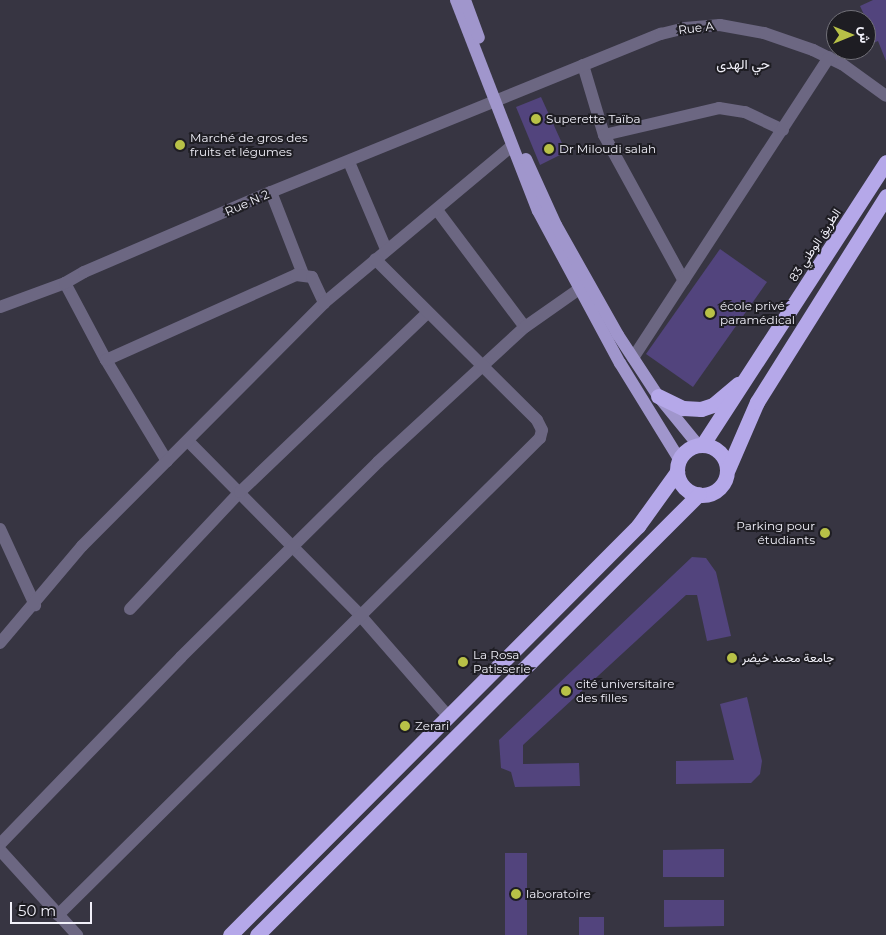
<!DOCTYPE html>
<meta charset="utf-8">
<style>
body{margin:0}
#map{position:relative;width:886px;height:935px;overflow:hidden;background:#373542;font-family:Montserrat,Vazirmatn,sans-serif}
div>[style]{position:absolute}
.building>*{inset:0;background:#52447d}
.street>*{height:12px;margin:-6px;padding:0 6px;transform-origin:6px;border-radius:6px;background:#6c6782}
.primary>*{height:12px;margin:-6px;padding:0 6px;transform-origin:6px;border-radius:6px;background:#a096cc}
.highway>*{height:15px;margin:-7.5px;padding:0 7.5px;transform-origin:7.5px;border-radius:7.5px;background:#b5a8e9}
.highway>.ring{margin:-7.5px;padding:0;box-sizing:content-box;background:none;border:15px solid #b5a8e9;border-radius:50%}
.dots>*{width:14px;height:14px;translate:-50% -50%;box-sizing:border-box;border:2px solid #1e1d23;border-radius:50%}
span{translate:-50% -50%;white-space:nowrap;text-align:center;line-height:1.15;-webkit-text-stroke:4px #1e1d23;paint-order:stroke}
.street-label{font-size:12px;color:#f1f0f9}
.poi-label{font-size:12px;color:#f1f0f9}
.left{translate:0 -50%;text-align:left}
.right{translate:-100% -50%;text-align:right}
.neighbourhood-label{font-size:14px;color:#f1f0f9}
.north{position:absolute;left:826px;top:10px;width:50px;height:50px;box-sizing:border-box;background:#1e1d23;border:1px solid #727179;border-radius:50%;rotate:90deg;font-size:14px;font-weight:700;line-height:20px;text-align:center;color:#f1f0f9}
.north::after{content:'';display:block;margin:auto;width:18px;height:22px;background:#b8c147;clip-path:polygon(50% 0,100% 100%,50% 72%,0 100%)}
.scale{position:absolute;left:10px;top:902px;width:82px;height:22px;box-sizing:border-box;border:2px solid #f1f0f9;border-top:0;padding-left:6px;font-size:15px;line-height:18px;white-space:nowrap;color:#f1f0f9;-webkit-text-stroke:4px #1e1d23;paint-order:stroke}
</style>
<div id="map">
<div class="building">
<i style="clip-path:polygon(873px 0,886px 0,886px 61px,878px 41px,866px 46px,866px 19px,860px 6px)"></i>
<i style="clip-path:polygon(541px 97px,566px 152px,540px 165px,516px 107px)"></i>
<i style="clip-path:polygon(720px 249px,767px 282px,693px 387px,646px 354px)"></i>
<i style="clip-path:polygon(692px 557px,706px 558px,716px 572px,731px 636px,707px 641px,697px 595px,686px 595px,523px 745px,523px 764px,579px 763px,580px 786px,515px 787px,511px 772px,501px 768px,499px 740px)"></i>
<i style="clip-path:polygon(747px 697px,762px 761px,760px 774px,751px 783px,676px 784px,676px 761px,734px 760px,720px 704px)"></i>
<i style="clip-path:polygon(724px 849px,724px 877px,663px 877px,663px 850px)"></i>
<i style="clip-path:polygon(505px 853px,527px 853px,527px 935px,505px 935px)"></i>
<i style="clip-path:polygon(664px 900px,724px 900px,724px 926px,664px 927px)"></i>
<i style="clip-path:polygon(579px 917px,604px 917px,604px 935px,579px 935px)"></i>
</div>
<div class="street">
<i style="left:583px;top:65px;width:73px;rotate:73.3deg"></i>
<i style="left:604px;top:135px;width:166px;rotate:61.3deg"></i>
<i style="left:604px;top:135px;width:118px;rotate:-13.2deg"></i>
<i style="left:719px;top:108px;width:26px;rotate:9deg"></i>
<i style="left:745px;top:112px;width:42px;rotate:25.3deg"></i>
<i style="left:349px;top:162px;width:95px;rotate:67deg"></i>
<i style="left:271px;top:192px;width:88px;rotate:68.7deg"></i>
<i style="left:437px;top:210px;width:146px;rotate:53.1deg"></i>
<i style="left:65px;top:283px;width:87px;rotate:62deg"></i>
<i style="left:106px;top:360px;width:118px;rotate:58.9deg"></i>
<i style="left:0;top:307px;width:69px;rotate:-20.3deg"></i>
<i style="left:65px;top:283px;width:22px;rotate:-30deg"></i>
<i style="left:84px;top:272px;width:203px;rotate:-23.2deg"></i>
<i style="left:271px;top:192px;width:421px;rotate:-22.1deg"></i>
<i style="left:661px;top:34px;width:25px;rotate:-14deg"></i>
<i style="left:685px;top:28px;width:35px;rotate:-5deg"></i>
<i style="left:720px;top:25px;width:45px;rotate:10.3deg"></i>
<i style="left:764px;top:33px;width:52px;rotate:19.1deg"></i>
<i style="left:813px;top:50px;width:32px;rotate:26deg"></i>
<i style="left:842px;top:64px;width:54px;rotate:36deg"></i>
<i style="left:633px;top:358px;width:359px;rotate:-56.9deg"></i>
<i style="left:106px;top:360px;width:208px;rotate:-24.1deg"></i>
<i style="left:296px;top:275px;width:16px;rotate:7deg"></i>
<i style="left:312px;top:277px;width:29px;rotate:65deg"></i>
<i style="left:189px;top:442px;width:242px;rotate:45.3deg"></i>
<i style="left:359px;top:614px;width:137px;rotate:48.9deg"></i>
<i style="left:0;top:529px;width:84px;rotate:65.3deg"></i>
<i style="left:130px;top:609px;width:161px;rotate:-46.8deg"></i>
<i style="left:240px;top:492px;width:257px;rotate:-43.7deg"></i>
<i style="left:0;top:643px;width:127px;rotate:-49.8deg"></i>
<i style="left:82px;top:546px;width:343px;rotate:-45.1deg"></i>
<i style="left:324px;top:303px;width:245px;rotate:-39.9deg"></i>
<i style="left:0;top:844px;width:260px;rotate:-45.9deg"></i>
<i style="left:181px;top:657px;width:277px;rotate:-44.7deg"></i>
<i style="left:378px;top:462px;width:200px;rotate:-42.6deg"></i>
<i style="left:525px;top:327px;width:66px;rotate:-35.1deg"></i>
<i style="left:0;top:850px;width:115px;rotate:47.8deg"></i>
<i style="left:58px;top:915px;width:678px;rotate:-44.7deg"></i>
<i style="left:540px;top:438px;width:8px;rotate:-76deg"></i>
<i style="left:542px;top:430px;width:11px;rotate:-117deg"></i>
<i style="left:537px;top:420px;width:228px;rotate:-135.2deg"></i>
</div>
<div class="primary">
<i style="left:456px;top:0;width:226px;rotate:68.8deg"></i>
<i style="left:538px;top:211px;width:173px;rotate:61.7deg"></i>
<i style="left:620px;top:363px;width:113px;rotate:58.4deg"></i>
<i style="left:465px;top:0;width:40px;rotate:69.8deg"></i>
<i style="left:526px;top:159px;width:72px;rotate:65.6deg"></i>
<i style="left:556px;top:225px;width:126px;rotate:60.6deg"></i>
<i style="left:618px;top:335px;width:73px;rotate:56.7deg"></i>
<i style="left:658px;top:396px;width:63px;rotate:50.8deg"></i>
</div>
<div class="highway">
<i style="left:658px;top:396px;width:28px;rotate:26deg"></i>
<i style="left:683px;top:408px;width:18px;rotate:3deg"></i>
<i style="left:701px;top:409px;width:13px;rotate:-18deg"></i>
<i style="left:713px;top:405px;width:33px;rotate:-40deg"></i>
<i style="left:703px;top:444px;width:336px;rotate:-57deg"></i>
<i class="ring" style="left:677px;top:445px;width:35px;height:35px"></i>
<i style="left:728px;top:469px;width:73px;rotate:-66.6deg"></i>
<i style="left:757px;top:402px;width:243px;rotate:-57.9deg"></i>
<i style="left:230px;top:935px;width:578px;rotate:-45.07deg"></i>
<i style="left:638px;top:526px;width:67px;rotate:-54.2deg"></i>
<i style="left:257px;top:935px;width:624px;rotate:-44.94deg"></i>
</div>
<div class="dots">
<i style="left:536px;top:119px;background:#b8c147"></i>
<i style="left:180px;top:145px;background:#b8c147"></i>
<i style="left:549px;top:149px;background:#b8c147"></i>
<i style="left:710px;top:313px;background:#b8c147"></i>
<i style="left:825px;top:533px;background:#b8c147"></i>
<i style="left:732px;top:658px;background:#b8c147"></i>
<i style="left:463px;top:662px;background:#b8c147"></i>
<i style="left:566px;top:691px;background:#b8c147"></i>
<i style="left:405px;top:726px;background:#b8c147"></i>
<i style="left:516px;top:894px;background:#b8c147"></i>
</div>
<div class="street-label">
<span style="left:696px;top:28px;rotate:-7deg">Rue A</span>
<span style="left:247px;top:203px;rotate:-24deg">Rue N 2</span>
<span style="left:815px;top:245px;rotate:-57deg">الطريق الوطني 83</span>
</div>
<div class="poi-label">
<span class="left" style="left:546px;top:119px">Superette Taïba</span>
<span class="left" style="left:190px;top:145px">Marché de gros des<br>fruits et légumes</span>
<span class="left" style="left:559px;top:149px">Dr Miloudi salah</span>
<span class="left" style="left:720px;top:313px">école privé<br>paramédical</span>
<span class="right" style="left:815px;top:533px">Parking pour<br>étudiants</span>
<span class="left" style="left:473px;top:662px">La Rosa<br>Patisserie</span>
<span class="left" style="left:742px;top:658px">جامعة محمد خيضر</span>
<span class="left" style="left:576px;top:691px">cité universitaire<br>des filles</span>
<span class="left" style="left:415px;top:726px">Zerari</span>
<span class="left" style="left:526px;top:894px">laboratoire</span>
</div>
<div class="neighbourhood-label">
<span style="left:743px;top:64px">حي الهدى</span>
</div>
<div class="north">ش</div>
<div class="scale">50 m</div>
</div>
